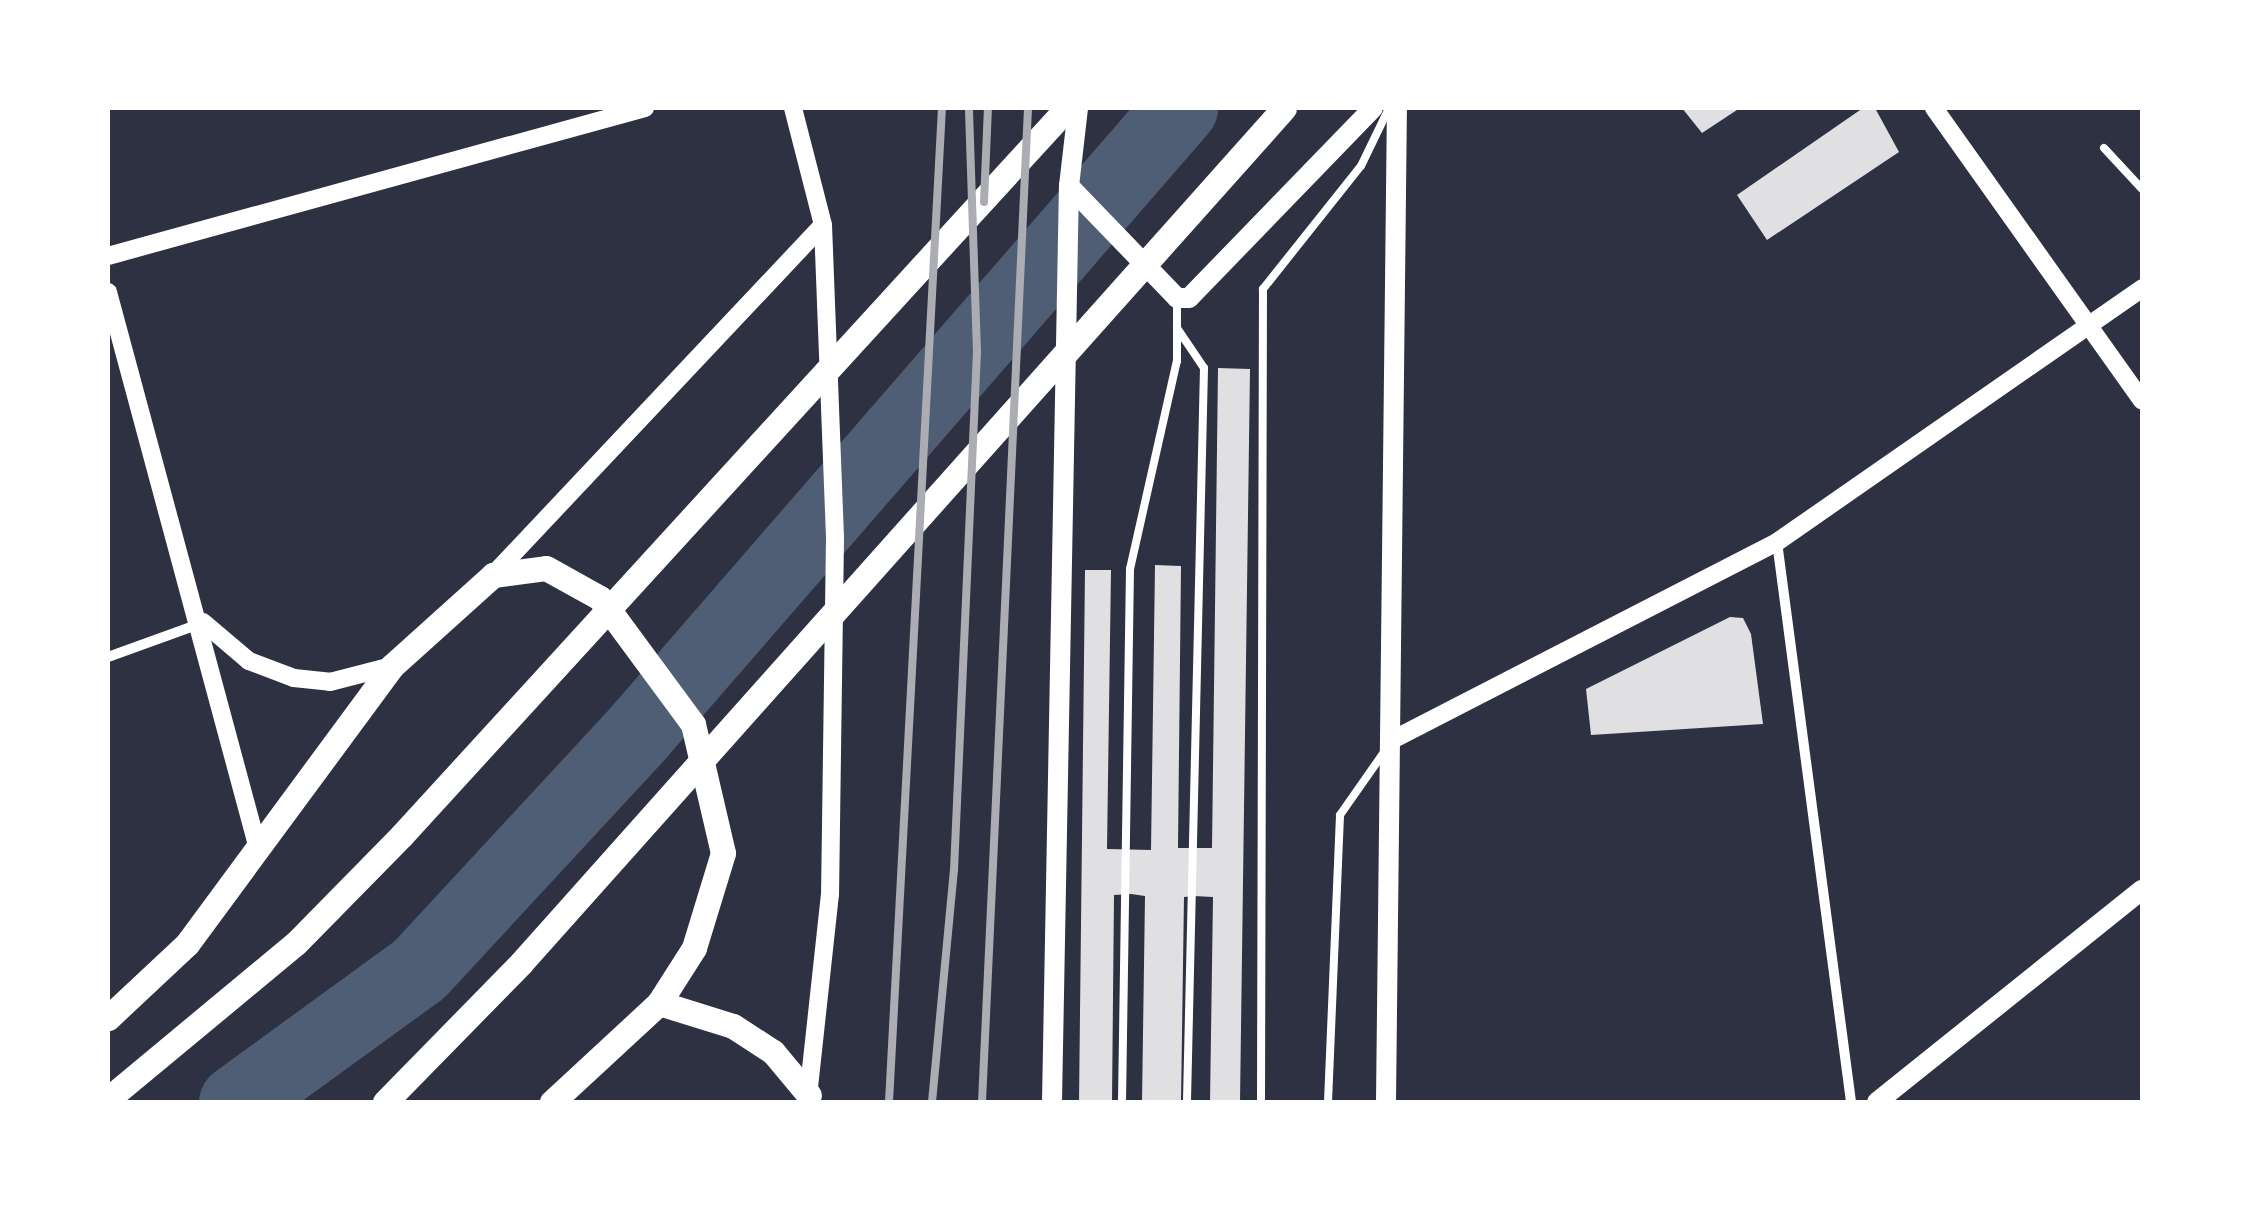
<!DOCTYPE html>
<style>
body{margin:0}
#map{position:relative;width:2250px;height:1210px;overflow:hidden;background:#2d3142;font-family:Raleway,sans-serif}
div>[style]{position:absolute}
.river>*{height:75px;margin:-37.5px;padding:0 37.5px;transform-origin:37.5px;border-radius:37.5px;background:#4f5d75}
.building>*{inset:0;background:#e0e0e3}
.service>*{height:8px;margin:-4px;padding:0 4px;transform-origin:4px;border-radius:4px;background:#fff}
.minor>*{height:10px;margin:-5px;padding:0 5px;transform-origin:5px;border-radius:5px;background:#fff}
.tertiary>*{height:18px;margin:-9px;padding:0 9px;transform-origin:9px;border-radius:9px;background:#fff}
.secondary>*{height:20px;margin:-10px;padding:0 10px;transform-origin:10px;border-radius:10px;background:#fff}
.primary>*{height:25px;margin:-12.5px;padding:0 12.5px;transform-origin:12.5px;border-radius:12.5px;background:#fff}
.rail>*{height:8px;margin:-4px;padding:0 4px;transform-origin:4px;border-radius:4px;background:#abadb3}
span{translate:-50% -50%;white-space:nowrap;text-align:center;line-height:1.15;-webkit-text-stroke:10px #fff;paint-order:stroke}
.frame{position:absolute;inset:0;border:110px solid #fff;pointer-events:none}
</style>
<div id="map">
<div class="river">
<i style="left:236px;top:1102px;width:226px;rotate:-36deg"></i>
<i style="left:419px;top:969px;width:326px;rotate:-47.2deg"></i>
<i style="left:640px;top:730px;width:824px;rotate:-49.04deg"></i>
</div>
<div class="building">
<i style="clip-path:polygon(1682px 108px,1740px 108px,1702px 133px)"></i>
<i style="clip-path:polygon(1863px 108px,1875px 108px,1899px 152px,1767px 240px,1737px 195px)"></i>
<i style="clip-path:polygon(1218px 368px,1250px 369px,1240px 1102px,1210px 1102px,1213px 897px,1194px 896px,1184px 897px,1181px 1102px,1142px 1102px,1145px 896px,1131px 894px,1114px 895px,1112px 1102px,1079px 1102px,1085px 570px,1111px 570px,1107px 849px,1151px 850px,1155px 565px,1181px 566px,1178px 848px,1212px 848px)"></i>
<i style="clip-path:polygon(1730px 617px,1743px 618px,1751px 634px,1763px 724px,1591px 735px,1586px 689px)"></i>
</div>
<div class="service">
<i style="left:2104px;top:148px;width:56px;rotate:47.2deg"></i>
<i style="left:1177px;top:328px;width:48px;rotate:56deg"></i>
<i style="left:1204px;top:368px;width:734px;rotate:91.33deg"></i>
<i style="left:1122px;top:1102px;width:533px;rotate:-89.14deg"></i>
<i style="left:1130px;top:569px;width:213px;rotate:-77.3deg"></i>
<i style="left:1177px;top:361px;width:59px;rotate:-90deg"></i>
<i style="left:1261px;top:1102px;width:813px;rotate:-89.86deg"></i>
<i style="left:1263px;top:289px;width:157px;rotate:-51.5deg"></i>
<i style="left:1361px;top:166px;width:64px;rotate:-64.2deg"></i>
<i style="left:1328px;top:1102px;width:287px;rotate:-87.6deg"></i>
<i style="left:1340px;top:815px;width:82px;rotate:-55deg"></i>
</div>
<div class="minor">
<i style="left:1777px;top:542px;width:565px;rotate:82.47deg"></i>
<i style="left:108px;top:657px;width:100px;rotate:-19.9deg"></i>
</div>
<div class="tertiary">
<i style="left:793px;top:108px;width:121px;rotate:75.6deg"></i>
<i style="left:823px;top:225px;width:313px;rotate:87.8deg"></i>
<i style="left:835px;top:538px;width:356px;rotate:90.8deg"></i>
<i style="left:830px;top:894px;width:204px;rotate:96.2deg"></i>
<i style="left:1934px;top:108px;width:359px;rotate:54.6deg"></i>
<i style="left:108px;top:256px;width:557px;rotate:-15.41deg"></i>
<i style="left:108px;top:292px;width:573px;rotate:74.92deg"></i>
<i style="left:493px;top:575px;width:481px;rotate:-46.7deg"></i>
<i style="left:203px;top:622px;width:60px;rotate:40.3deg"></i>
<i style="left:249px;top:661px;width:48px;rotate:20.7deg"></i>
<i style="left:294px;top:678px;width:36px;rotate:6deg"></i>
<i style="left:330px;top:682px;width:64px;rotate:-14.5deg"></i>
<i style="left:1396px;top:738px;width:428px;rotate:-27.2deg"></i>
<i style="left:1777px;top:542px;width:445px;rotate:-34.8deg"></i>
</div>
<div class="secondary">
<i style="left:1069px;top:186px;width:156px;rotate:46deg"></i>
<i style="left:1177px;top:298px;width:12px"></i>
<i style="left:1189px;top:298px;width:264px;rotate:-45.9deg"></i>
<i style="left:1052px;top:1102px;width:916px;rotate:-88.94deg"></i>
<i style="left:1069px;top:186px;width:79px;rotate:-83.4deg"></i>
<i style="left:1386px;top:1102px;width:994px;rotate:-89.37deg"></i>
<i style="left:1877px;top:1102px;width:339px;rotate:-38.7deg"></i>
</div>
<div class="primary">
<i style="left:659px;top:1003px;width:77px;rotate:17.3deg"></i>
<i style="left:733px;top:1026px;width:48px;rotate:33deg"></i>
<i style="left:773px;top:1052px;width:56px;rotate:50.1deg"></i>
<i style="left:108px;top:1018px;width:108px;rotate:-43.1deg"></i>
<i style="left:187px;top:944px;width:345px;rotate:-53.6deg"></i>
<i style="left:392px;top:666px;width:136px;rotate:-42deg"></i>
<i style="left:493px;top:575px;width:53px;rotate:-7.5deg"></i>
<i style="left:546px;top:568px;width:62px;rotate:29.1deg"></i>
<i style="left:600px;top:598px;width:157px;rotate:53.6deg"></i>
<i style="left:693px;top:724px;width:132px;rotate:76.9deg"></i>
<i style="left:723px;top:853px;width:99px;rotate:107deg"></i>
<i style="left:694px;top:948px;width:65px;rotate:122.5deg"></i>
<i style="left:659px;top:1003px;width:146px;rotate:137.2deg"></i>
<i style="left:108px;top:1099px;width:244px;rotate:-39.7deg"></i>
<i style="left:296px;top:943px;width:151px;rotate:-45.5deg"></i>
<i style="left:402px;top:835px;width:985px;rotate:-47.55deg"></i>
<i style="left:385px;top:1102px;width:194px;rotate:-45.6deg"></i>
<i style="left:521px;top:963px;width:1146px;rotate:-48.25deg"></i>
</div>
<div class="rail">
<i style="left:984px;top:202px;width:94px;rotate:-87.6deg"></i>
<i style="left:889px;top:1102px;width:995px;rotate:-86.95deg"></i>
<i style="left:932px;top:1102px;width:233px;rotate:-84.6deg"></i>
<i style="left:954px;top:870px;width:519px;rotate:-87.46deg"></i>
<i style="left:977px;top:352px;width:244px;rotate:-91.9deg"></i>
<i style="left:982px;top:1102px;width:995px;rotate:-87.35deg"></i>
</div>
<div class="frame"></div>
</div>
